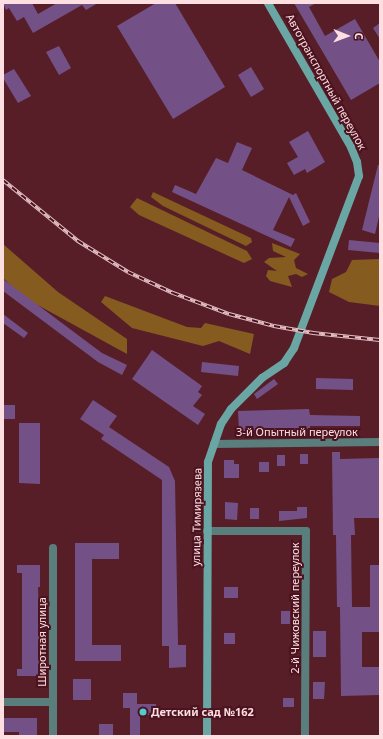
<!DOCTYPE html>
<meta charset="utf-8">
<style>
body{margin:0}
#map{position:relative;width:383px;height:739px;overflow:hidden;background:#571e28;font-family:"Noto Sans",sans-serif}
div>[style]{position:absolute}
.forest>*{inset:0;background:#855b1f}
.building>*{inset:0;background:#735187}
.minor>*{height:8px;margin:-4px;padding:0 4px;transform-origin:4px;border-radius:4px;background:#597e7c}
.secondary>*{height:8px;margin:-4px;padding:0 4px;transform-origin:4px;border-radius:4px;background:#6aa7a4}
.rail>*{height:3.5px;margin-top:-1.75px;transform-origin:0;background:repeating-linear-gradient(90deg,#4b131f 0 6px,#e2bfc3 0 12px);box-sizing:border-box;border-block:1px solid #e2bfc3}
.dots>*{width:11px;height:11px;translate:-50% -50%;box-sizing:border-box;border:2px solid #4b131f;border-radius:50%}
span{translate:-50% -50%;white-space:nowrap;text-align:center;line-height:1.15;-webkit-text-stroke:4px #4b131f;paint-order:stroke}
.street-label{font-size:11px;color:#fddee1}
.poi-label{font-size:11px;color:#fddee1;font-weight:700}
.left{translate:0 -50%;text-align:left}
.frame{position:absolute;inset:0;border:4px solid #fddee1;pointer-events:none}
.north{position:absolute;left:327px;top:16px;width:40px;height:40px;-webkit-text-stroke:3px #4b131f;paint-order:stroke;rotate:91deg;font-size:11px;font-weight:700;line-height:16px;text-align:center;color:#fddee1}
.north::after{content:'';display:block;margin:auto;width:14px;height:18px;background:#fddee1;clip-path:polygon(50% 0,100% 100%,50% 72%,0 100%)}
</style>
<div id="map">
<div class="forest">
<i style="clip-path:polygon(153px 192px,251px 238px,252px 242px,246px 246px,163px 206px,151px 197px)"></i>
<i style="clip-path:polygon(137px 198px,247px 251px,252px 259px,244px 263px,139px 215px,130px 207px)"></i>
<i style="clip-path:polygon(272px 243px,300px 254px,294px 260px,296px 268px,308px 274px,302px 277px,296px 274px,288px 276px,292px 287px,270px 281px,266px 276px,268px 270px,277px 271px,264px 262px,269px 258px,286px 257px,273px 251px)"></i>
<i style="clip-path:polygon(3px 244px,58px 292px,127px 339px,127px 354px,23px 297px,3px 278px)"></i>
<i style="clip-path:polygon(380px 259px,380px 306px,349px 302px,329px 292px,332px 279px,346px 272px,352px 260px)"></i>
<i style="clip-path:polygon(105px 296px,187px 327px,201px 328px,205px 323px,254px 334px,250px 354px,219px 341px,203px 346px,132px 328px,101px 302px)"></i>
</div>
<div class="building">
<i style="clip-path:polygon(3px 3px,32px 3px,38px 14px,57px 3px,98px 3px,86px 10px,82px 5px,33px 33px,24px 17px,17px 21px,9px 8px,6px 10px)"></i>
<i style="clip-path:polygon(156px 3px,175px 3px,225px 87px,173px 119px,117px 26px)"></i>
<i style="clip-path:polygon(294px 3px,316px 3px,309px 7px,325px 36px,355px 19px,380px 62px,380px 83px,351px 100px)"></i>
<i style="clip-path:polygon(380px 23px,380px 39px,373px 28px)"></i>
<i style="clip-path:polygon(59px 46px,71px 68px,59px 75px,46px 52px)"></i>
<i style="clip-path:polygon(251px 67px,264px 89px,251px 97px,238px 75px)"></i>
<i style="clip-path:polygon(14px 69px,31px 96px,18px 103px,3px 78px,3px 75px)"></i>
<i style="clip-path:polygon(308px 131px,325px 162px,307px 173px,305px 169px,294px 175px,287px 163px,298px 157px,289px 142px)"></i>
<i style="clip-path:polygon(237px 142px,252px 148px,242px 170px,293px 195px,296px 193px,310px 222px,303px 226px,289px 197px,273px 230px,295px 239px,291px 247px,172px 192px,175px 185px,196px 194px,216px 158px,228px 163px)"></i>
<i style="clip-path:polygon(378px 165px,380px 165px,380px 212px,375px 234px,362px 230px)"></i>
<i style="clip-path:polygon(349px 240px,380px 243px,380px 253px,348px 250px)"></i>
<i style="clip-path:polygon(3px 279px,102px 353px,127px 365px,122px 375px,98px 362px,3px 291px)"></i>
<i style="clip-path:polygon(3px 314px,28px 333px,24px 338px,3px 323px)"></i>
<i style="clip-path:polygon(152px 350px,202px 386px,198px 392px,202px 395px,193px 406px,205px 414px,198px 425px,132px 379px)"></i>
<i style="clip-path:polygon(202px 362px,239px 366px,238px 376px,201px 372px)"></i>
<i style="clip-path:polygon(316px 378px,353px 379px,353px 390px,316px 389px)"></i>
<i style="clip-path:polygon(274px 379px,278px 384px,257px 399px,254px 394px)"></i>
<i style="clip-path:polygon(93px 400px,117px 416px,109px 427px,169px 467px,175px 481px,178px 645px,186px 645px,186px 667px,169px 668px,169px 646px,162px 646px,162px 480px,101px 439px,104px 435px,80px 419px)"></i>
<i style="clip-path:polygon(3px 405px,15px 405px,15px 419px,3px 419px)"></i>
<i style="clip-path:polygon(309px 409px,310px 415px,360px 416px,360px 426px,310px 426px,310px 429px,239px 431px,238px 411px)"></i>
<i style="clip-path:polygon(19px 423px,40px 423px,40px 484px,19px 483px)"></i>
<i style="clip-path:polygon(332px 452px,340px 452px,340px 459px,380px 458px,380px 518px,354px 518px,355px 535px,351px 535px,352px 607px,370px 607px,370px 565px,380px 565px,380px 632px,362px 632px,362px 667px,380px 667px,380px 695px,341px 696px,340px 607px,337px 607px,336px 535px,333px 535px)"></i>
<i style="clip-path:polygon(300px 454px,308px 454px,308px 464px,300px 464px)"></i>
<i style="clip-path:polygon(277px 455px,285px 455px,285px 466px,277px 466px)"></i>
<i style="clip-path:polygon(224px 460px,234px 460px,234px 464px,239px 464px,239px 478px,224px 478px)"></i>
<i style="clip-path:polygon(259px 462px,269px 462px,269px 472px,259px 472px)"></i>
<i style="clip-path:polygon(225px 502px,238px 503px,237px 520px,225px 519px)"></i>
<i style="clip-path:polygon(297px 507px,307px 507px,307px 518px,279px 521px,279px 511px,297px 511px)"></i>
<i style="clip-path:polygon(250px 508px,259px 508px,259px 519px,250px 519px)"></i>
<i style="clip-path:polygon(75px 543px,119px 543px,119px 559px,92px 559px,92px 645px,121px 645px,121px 661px,75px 661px)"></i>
<i style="clip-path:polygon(17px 565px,40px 565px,40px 587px,38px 587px,41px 676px,17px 676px,17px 669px,22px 669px,22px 573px,17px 573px)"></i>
<i style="clip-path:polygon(224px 587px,238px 587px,238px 598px,224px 598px)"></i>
<i style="clip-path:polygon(281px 611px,290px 611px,290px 624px,281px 624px)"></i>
<i style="clip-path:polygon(313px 631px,326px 631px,326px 657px,313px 657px)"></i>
<i style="clip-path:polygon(224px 633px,235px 633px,235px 644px,224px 644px)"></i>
<i style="clip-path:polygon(73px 679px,91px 679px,91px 700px,73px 700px)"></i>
<i style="clip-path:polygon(313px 682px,325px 682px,324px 699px,313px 699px)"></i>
<i style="clip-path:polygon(123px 693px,137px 693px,137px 704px,156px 704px,156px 715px,140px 715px,140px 736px,130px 736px,130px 708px,123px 708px)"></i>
<i style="clip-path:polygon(283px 698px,294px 698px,294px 707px,283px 707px)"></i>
<i style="clip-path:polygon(3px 718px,37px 718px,37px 736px,19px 736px,19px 732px,3px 732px)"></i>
<i style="clip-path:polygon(99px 724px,113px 724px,113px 736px,99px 736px)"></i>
</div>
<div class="minor">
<i style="left:214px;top:444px;width:166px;rotate:-0.7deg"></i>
<i style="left:207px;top:531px;width:99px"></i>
<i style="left:306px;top:531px;width:205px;rotate:90.3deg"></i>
<i style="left:53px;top:548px;width:188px;rotate:90deg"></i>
<i style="left:3px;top:702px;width:50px"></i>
</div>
<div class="secondary">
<i style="left:207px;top:736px;width:274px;rotate:-89.8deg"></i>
<i style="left:208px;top:462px;width:40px;rotate:-71.1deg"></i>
<i style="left:221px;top:424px;width:18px;rotate:-56deg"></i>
<i style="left:231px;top:409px;width:44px;rotate:-45deg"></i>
<i style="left:262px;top:378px;width:27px;rotate:-34deg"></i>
<i style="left:284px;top:363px;width:18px;rotate:-56deg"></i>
<i style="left:294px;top:348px;width:184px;rotate:-69.3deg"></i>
<i style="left:359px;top:176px;width:14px;rotate:-98deg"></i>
<i style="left:357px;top:162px;width:16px;rotate:-112deg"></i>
<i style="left:351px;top:147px;width:166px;rotate:-120deg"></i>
</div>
<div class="rail">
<i style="left:3px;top:180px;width:97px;rotate:39.1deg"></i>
<i style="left:78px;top:241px;width:59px;rotate:31.8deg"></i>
<i style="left:128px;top:272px;width:50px;rotate:25deg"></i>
<i style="left:173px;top:293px;width:60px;rotate:20.6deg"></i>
<i style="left:229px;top:314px;width:47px;rotate:14.9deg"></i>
<i style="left:274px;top:326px;width:40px;rotate:10deg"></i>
<i style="left:313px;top:333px;width:67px;rotate:6deg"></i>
</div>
<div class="dots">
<i style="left:143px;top:712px;background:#53cdc9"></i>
</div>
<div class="street-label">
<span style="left:326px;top:82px;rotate:61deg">Автотранспортный переулок</span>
<span style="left:297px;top:432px">3-й Опытный переулок</span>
<span style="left:197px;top:517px;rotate:-89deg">улица Тимирязева</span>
<span style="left:295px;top:608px;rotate:-90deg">2-й Чижовский переулок</span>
<span style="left:42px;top:642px;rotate:-90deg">Широтная улица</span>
</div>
<div class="poi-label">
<span class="left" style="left:151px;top:712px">Детский сад №162</span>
</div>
<div class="frame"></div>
<div class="north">С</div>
</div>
